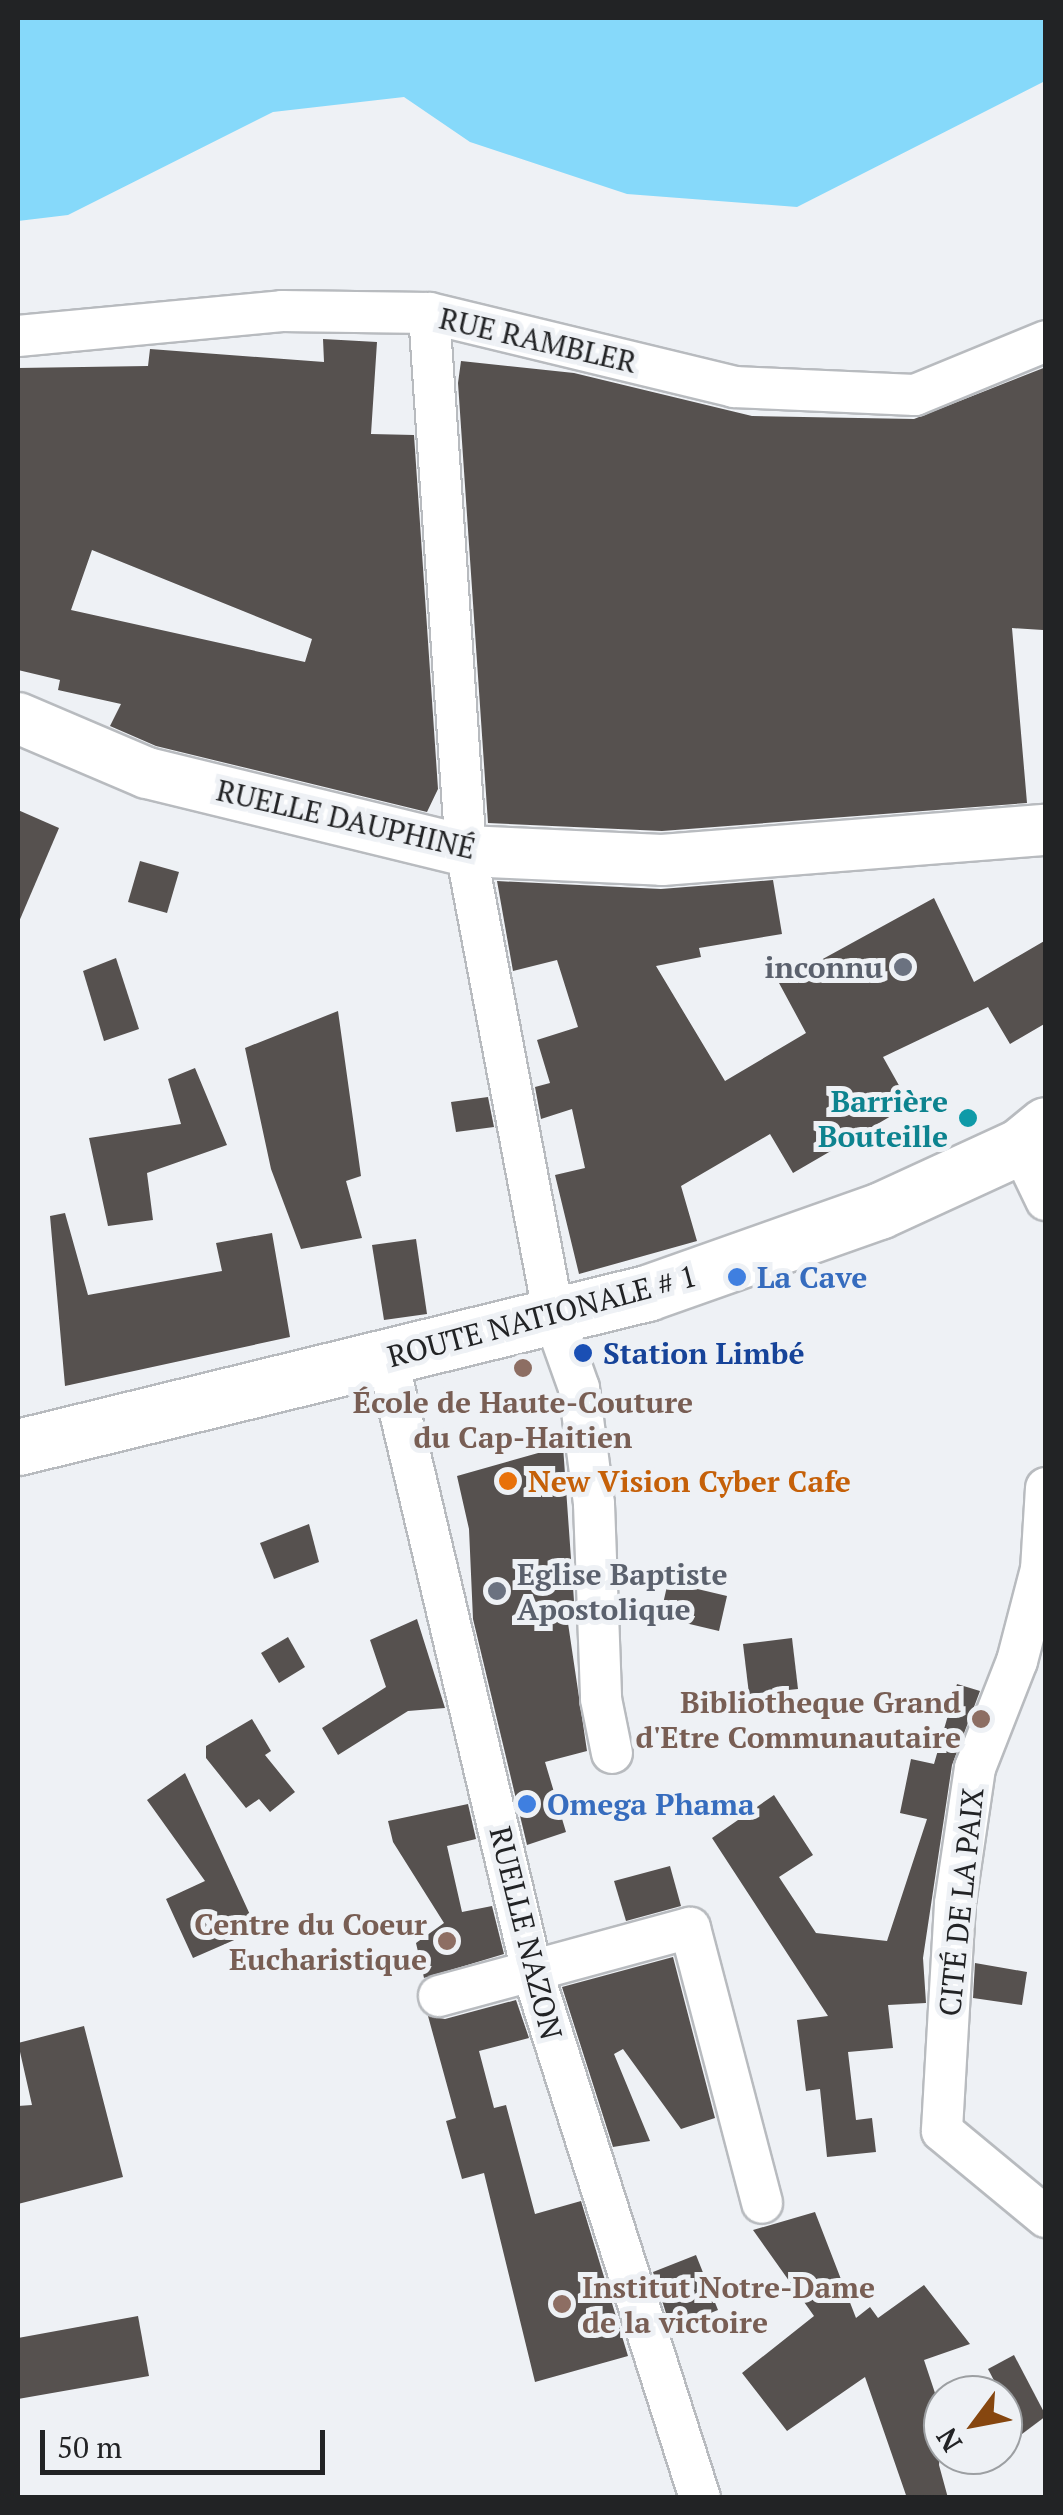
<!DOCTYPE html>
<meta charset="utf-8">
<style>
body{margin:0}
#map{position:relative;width:1063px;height:2515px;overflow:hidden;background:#eef1f5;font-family:"PT Serif",serif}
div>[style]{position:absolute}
.water>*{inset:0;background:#86d9fa}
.building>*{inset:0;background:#56514f}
.roads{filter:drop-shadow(2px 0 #b8bbbf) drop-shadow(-2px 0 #b8bbbf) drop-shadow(0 2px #b8bbbf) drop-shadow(0 -2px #b8bbbf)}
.minor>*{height:40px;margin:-20px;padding:0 20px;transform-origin:20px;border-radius:20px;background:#fff}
.tertiary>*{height:50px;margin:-25px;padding:0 25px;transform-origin:25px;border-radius:25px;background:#fff}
.primary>*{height:55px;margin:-27.5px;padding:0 27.5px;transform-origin:27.5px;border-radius:27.5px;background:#fff}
.dots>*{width:28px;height:28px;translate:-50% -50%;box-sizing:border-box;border:5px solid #eef1f5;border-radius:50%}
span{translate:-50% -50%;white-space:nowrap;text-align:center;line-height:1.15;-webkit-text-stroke:10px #eef1f5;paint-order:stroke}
.street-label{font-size:30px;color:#222325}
.worship-label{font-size:30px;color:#5b616d;font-weight:700}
.right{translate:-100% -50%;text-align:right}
.left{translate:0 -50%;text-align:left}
.culture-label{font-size:30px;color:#0d838f;font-weight:700}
.shop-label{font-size:30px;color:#366cbe;font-weight:700}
.transit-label{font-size:30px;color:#164399;font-weight:700}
.education-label{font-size:30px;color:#785e54;font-weight:700}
.food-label{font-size:30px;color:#c56008;font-weight:700}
.frame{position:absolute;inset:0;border:20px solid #222325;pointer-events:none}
.north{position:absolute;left:923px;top:2375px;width:100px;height:100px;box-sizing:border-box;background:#eef1f5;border:2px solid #9c9fa2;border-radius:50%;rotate:238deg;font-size:28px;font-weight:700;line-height:40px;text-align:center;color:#222325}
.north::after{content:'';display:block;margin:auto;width:35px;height:45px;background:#86460f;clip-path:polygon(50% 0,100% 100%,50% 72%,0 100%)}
.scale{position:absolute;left:40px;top:2430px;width:285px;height:45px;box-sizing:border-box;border:5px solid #222325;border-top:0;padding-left:12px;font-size:30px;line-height:35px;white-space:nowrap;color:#222325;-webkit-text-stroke:8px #eef1f5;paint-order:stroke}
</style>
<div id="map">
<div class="water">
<i style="clip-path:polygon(18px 18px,1045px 18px,1045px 81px,797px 207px,627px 194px,470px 142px,404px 97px,273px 112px,68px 215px,18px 221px)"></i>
</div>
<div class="building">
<i style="clip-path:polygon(evenodd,323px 339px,377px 342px,371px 434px,414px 435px,438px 789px,427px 812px,156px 746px,110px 726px,121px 704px,58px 690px,60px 680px,18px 670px,18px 368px,148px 366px,150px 349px,324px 362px,323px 339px,92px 550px,312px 639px,305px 662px,71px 610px,92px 550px)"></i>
<i style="clip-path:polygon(461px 361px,574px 373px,752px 416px,914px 419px,1046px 367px,1046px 614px,1043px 630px,1012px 628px,1027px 803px,662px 831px,488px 823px,458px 383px)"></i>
<i style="clip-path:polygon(18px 810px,59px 828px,18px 924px)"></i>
<i style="clip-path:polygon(140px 861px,179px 872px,167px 913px,128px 902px)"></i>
<i style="clip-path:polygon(773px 880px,782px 934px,699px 948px,701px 957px,656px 966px,725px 1081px,806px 1033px,779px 983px,934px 898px,974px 982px,1046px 940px,1046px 1023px,1010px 1044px,988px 1007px,883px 1057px,910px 1105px,793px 1173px,770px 1134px,681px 1186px,697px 1241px,579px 1274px,555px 1175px,585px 1168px,572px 1109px,541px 1119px,535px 1087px,550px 1083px,537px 1040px,578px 1027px,557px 960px,513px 971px,497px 881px,661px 889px)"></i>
<i style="clip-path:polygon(116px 958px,139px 1029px,104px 1041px,83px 971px)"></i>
<i style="clip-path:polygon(338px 1011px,361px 1176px,346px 1181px,362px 1238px,301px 1249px,271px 1169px,245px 1048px)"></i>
<i style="clip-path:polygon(195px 1068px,227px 1145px,147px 1173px,153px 1220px,108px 1226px,89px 1138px,181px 1124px,168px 1079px)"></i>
<i style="clip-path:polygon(488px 1097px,494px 1127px,456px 1132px,451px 1102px)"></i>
<i style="clip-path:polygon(65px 1213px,88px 1295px,222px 1271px,216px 1243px,272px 1233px,290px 1337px,65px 1386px,50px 1216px)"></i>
<i style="clip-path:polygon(416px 1239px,427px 1314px,384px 1320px,372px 1245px)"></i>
<i style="clip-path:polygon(563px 1446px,574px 1601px,565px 1603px,587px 1751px,545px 1762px,566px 1832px,527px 1845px,473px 1619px,469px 1529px,457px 1476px)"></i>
<i style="clip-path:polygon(309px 1524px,319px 1562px,274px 1579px,260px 1543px)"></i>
<i style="clip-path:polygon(668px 1582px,727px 1596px,719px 1631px,660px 1617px)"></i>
<i style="clip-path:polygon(417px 1619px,445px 1708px,408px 1711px,338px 1755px,322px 1728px,386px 1687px,370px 1640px)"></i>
<i style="clip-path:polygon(288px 1637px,305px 1667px,279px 1683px,261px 1653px)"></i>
<i style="clip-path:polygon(792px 1638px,798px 1689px,749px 1694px,743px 1644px)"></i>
<i style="clip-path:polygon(957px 1684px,980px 1691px,952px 1765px,923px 1958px,926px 2003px,888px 2005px,893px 2048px,848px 2052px,856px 2120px,872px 2118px,876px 2152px,827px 2157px,820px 2089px,806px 2091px,797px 2020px,828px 2016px,712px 1838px,774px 1795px,813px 1855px,779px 1877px,816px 1933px,887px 1941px,927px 1819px,900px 1813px,911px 1759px,934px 1764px)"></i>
<i style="clip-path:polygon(252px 1719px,271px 1751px,265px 1755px,295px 1792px,270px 1812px,259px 1799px,246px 1808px,206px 1758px,206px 1746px)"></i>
<i style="clip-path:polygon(185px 1773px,257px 1930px,193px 1958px,166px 1899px,205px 1881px,147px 1800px)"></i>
<i style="clip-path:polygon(468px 1804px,476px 1839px,447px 1846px,462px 1912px,492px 1906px,504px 1954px,424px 1978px,416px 1943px,444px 1923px,393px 1842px,388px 1821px)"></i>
<i style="clip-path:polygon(670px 1866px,681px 1906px,626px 1921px,614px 1881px)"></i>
<i style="clip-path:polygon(673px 1957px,715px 2118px,681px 2129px,623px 2049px,614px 2054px,650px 2141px,613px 2147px,562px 1987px)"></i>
<i style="clip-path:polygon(975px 1963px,1027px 1972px,1022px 2005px,973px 1998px)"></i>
<i style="clip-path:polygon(516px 2000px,529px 2038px,479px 2051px,494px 2108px,506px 2105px,535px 2214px,581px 2201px,628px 2356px,535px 2382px,484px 2173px,462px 2179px,446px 2121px,456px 2118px,428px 2016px,445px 2019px)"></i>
<i style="clip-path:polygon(84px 2026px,123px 2177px,18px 2204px,18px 2106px,32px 2105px,18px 2043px)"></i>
<i style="clip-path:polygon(815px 2212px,856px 2318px,870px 2307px,878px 2318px,924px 2285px,970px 2344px,924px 2360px,943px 2417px,939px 2465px,948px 2498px,907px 2498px,865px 2377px,787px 2431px,742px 2373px,814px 2316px,753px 2230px)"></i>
<i style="clip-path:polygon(696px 2255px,718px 2310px,671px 2329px,653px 2272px)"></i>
<i style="clip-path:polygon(138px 2316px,149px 2376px,18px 2399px,18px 2338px)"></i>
<i style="clip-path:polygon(1014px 2355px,1046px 2416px,1022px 2434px,988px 2369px)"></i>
</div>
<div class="roads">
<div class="minor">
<i style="left:429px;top:313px;width:539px;rotate:86.07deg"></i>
<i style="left:466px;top:851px;width:475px;rotate:79.3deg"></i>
<i style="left:554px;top:1318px;width:74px;rotate:70.3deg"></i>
<i style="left:579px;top:1388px;width:117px;rotate:82.6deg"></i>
<i style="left:594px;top:1504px;width:195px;rotate:87.9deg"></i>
<i style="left:601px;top:1699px;width:55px;rotate:78.5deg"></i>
<i style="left:18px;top:336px;width:265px;rotate:-5.4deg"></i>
<i style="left:282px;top:311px;width:147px;rotate:0.8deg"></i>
<i style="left:429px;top:313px;width:314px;rotate:13.6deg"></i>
<i style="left:734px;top:387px;width:181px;rotate:2.5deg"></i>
<i style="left:915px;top:395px;width:142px;rotate:-22.4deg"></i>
<i style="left:1020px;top:1146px;width:60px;rotate:64.3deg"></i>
<i style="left:387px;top:1357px;width:627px;rotate:76.72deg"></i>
<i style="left:531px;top:1967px;width:557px;rotate:72.35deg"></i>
<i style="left:1046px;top:1488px;width:81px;rotate:93.5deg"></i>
<i style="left:1041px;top:1569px;width:95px;rotate:104.6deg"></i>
<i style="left:1017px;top:1661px;width:115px;rotate:111.4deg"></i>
<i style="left:975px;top:1768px;width:137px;rotate:98.4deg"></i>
<i style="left:955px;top:1904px;width:227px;rotate:93.3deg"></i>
<i style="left:942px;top:2131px;width:135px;rotate:39.6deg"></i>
<i style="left:439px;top:1996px;width:260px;rotate:-15.2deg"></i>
<i style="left:690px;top:1928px;width:284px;rotate:75.3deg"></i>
</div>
<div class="tertiary">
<i style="left:18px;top:718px;width:140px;rotate:23.1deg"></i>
<i style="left:147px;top:773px;width:328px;rotate:13.7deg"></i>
<i style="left:466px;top:851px;width:196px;rotate:2.6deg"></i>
<i style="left:662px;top:860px;width:385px;rotate:-4.5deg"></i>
</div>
<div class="primary">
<i style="left:18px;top:1447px;width:648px;rotate:-13.76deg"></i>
<i style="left:647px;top:1293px;width:246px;rotate:-19.5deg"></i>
<i style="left:879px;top:1211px;width:155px;rotate:-24.7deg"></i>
<i style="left:1020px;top:1146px;width:33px;rotate:-39deg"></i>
</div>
</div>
<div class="dots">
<i style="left:903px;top:967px;background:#6b7280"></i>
<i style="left:968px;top:1118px;background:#0f9aa8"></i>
<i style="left:737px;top:1277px;background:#3f7fe0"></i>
<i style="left:583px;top:1353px;background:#1a4fb4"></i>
<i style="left:523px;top:1368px;background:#8d6e63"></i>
<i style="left:508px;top:1481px;background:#e8710a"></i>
<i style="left:497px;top:1591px;background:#6b7280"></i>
<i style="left:981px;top:1719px;background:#8d6e63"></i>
<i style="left:527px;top:1804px;background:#3f7fe0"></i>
<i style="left:447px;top:1941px;background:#8d6e63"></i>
<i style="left:562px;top:2304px;background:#8d6e63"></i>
</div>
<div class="street-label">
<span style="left:538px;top:340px;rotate:13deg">RUE RAMBLER</span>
<span style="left:346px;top:819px;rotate:13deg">RUELLE DAUPHINÉ</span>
<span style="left:542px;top:1316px;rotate:-15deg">ROUTE NATIONALE # 1</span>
<span style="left:961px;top:1902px;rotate:-84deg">CITÉ DE LA PAIX</span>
<span style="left:526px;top:1933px;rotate:76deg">RUELLE NAZON</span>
</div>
<div class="worship-label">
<span class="right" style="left:883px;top:967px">inconnu</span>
<span class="left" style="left:517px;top:1591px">Eglise Baptiste<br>Apostolique</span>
</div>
<div class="culture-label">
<span class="right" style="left:948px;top:1118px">Barrière<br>Bouteille</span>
</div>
<div class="shop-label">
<span class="left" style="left:757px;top:1277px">La Cave</span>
<span class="left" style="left:547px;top:1804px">Omega Phama</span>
</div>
<div class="transit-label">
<span class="left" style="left:603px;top:1353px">Station Limbé</span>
</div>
<div class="education-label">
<span style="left:523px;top:1419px">École de Haute-Couture<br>du Cap-Haitien</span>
<span class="right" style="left:961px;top:1719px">Bibliotheque Grand<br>d'Etre Communautaire</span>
<span class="right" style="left:427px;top:1941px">Centre du Coeur<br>Eucharistique</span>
<span class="left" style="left:582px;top:2304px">Institut Notre-Dame<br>de la victoire</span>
</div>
<div class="food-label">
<span class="left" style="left:528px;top:1481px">New Vision Cyber Cafe</span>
</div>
<div class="frame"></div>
<div class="north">N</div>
<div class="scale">50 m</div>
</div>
